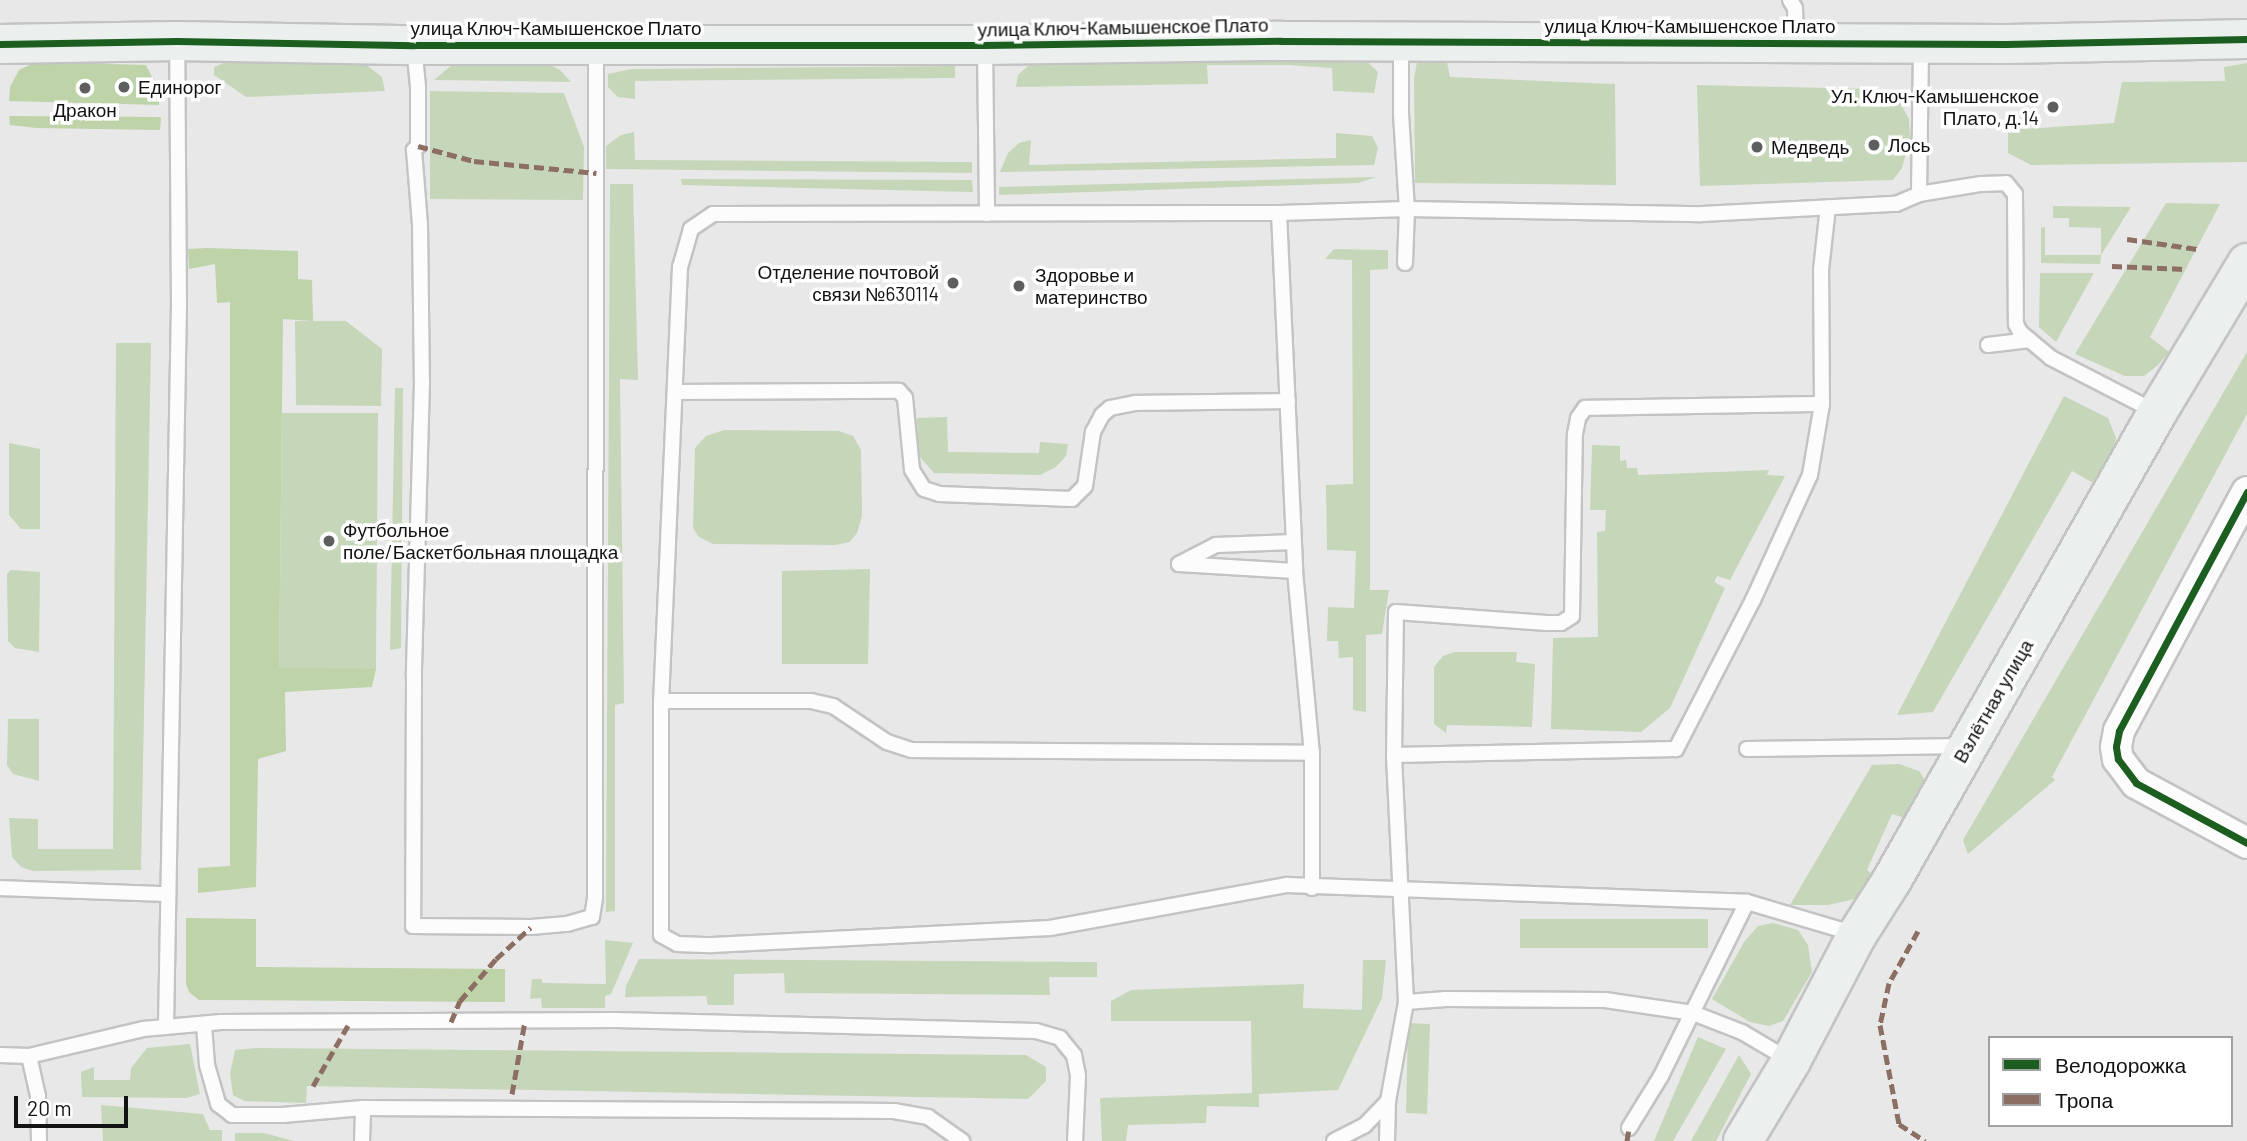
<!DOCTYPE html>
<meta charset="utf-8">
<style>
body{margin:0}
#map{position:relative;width:2247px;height:1141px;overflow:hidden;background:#e8e8e9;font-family:Barlow,sans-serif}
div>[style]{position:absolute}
.green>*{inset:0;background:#c6d6b8}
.forest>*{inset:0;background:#bed3a8}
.roads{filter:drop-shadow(2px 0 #c3c3c3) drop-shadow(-2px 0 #c3c3c3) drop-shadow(0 2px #c3c3c3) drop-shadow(0 -2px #c3c3c3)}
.lane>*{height:14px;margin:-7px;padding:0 7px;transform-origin:7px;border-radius:7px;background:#fcfcfc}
.street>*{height:30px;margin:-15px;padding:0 15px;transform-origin:15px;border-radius:15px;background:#fcfcfc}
.secondary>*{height:38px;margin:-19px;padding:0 19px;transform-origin:19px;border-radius:19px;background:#ebf0ee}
.quiet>*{height:5px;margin-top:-2.5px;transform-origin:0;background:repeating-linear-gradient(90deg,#8d6e63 0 10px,transparent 0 15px)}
.cycleway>*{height:7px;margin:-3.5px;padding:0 3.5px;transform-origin:3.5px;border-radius:3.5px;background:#1b5e20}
.dots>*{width:19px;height:19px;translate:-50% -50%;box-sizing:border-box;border:4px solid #fff;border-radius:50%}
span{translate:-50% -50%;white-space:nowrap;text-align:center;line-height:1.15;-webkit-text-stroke:7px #fff;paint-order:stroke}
.street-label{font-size:19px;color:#121313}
.poi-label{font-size:19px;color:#121313}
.left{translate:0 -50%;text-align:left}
.right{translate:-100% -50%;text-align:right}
.legend{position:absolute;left:1988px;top:1036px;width:245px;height:91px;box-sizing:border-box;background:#fff;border:2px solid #a0a1a1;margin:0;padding:9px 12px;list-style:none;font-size:21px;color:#121313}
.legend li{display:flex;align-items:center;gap:14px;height:35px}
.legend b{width:35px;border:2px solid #a0a1a1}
.scale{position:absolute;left:14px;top:1096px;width:114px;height:32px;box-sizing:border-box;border:4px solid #121313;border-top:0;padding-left:9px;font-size:21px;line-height:24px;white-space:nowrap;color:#121313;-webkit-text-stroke:5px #fff;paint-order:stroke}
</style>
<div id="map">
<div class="green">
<i style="clip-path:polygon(1429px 56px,1446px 57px,1450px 77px,1615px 84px,1616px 185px,1415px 183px,1414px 78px,1417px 62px)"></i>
<i style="clip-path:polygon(1362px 57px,1378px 72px,1374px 93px,1333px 91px,1332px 68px,1289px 65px,1207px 65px,1208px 84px,1016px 87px,1018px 75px,1028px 66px,1047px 62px)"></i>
<i style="clip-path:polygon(236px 58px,364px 63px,382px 77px,385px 91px,246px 97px,214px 75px,214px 67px)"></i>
<i style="clip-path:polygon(457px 61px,544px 62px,560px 70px,571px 82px,434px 80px)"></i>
<i style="clip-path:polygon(2247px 63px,2247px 162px,2031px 165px,2008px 153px,2008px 130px,2114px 123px,2122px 82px,2225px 81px,2224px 67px)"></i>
<i style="clip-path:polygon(955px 66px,955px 78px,635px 81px,635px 99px,618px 97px,608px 87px,608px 74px,631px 69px)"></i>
<i style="clip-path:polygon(1697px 85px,1872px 89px,1896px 95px,1909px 119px,1910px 138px,1902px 168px,1893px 180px,1700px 186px)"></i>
<i style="clip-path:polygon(430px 91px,564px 93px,584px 147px,583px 200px,430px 199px)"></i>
<i style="clip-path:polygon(634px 132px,635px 160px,972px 162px,972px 173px,606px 169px,606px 146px,621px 135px)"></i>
<i style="clip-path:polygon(1336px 133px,1372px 136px,1378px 148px,1374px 165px,1000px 172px,1008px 153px,1019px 143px,1031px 140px,1029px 165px,1336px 158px)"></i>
<i style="clip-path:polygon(1376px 177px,1358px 183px,999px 195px,999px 187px)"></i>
<i style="clip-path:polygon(681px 179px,972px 180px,973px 192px,682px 185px)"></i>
<i style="clip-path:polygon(610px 184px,633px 184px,638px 380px,620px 379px,624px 703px,615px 705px,615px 911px,606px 912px)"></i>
<i style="clip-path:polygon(2166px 203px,2220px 204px,2150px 337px,2169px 352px,2158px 365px,2144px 376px,2125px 376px,2075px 354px)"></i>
<i style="clip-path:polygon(2053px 206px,2131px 207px,2101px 255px,2100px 264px,2041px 263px,2041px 228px,2045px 227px,2045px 255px,2101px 255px,2101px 228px,2069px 227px,2069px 218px,2053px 218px)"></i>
<i style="clip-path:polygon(1334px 249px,1388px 250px,1388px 269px,1370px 270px,1370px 590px,1389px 590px,1382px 634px,1366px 635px,1366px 712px,1353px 710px,1353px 657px,1339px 658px,1338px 641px,1327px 641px,1328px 607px,1354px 608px,1356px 551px,1327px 550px,1326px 485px,1353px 484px,1352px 260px,1325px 259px)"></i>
<i style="clip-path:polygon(2040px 273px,2094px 273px,2056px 342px,2039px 327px)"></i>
<i style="clip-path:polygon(295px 321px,346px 321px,382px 349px,381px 406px,296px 405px)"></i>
<i style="clip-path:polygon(116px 343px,151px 343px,141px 870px,33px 871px,21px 867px,12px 857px,9px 818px,38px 819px,38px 849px,113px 849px)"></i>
<i style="clip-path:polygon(2247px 352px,2247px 414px,2052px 777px,2055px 780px,1968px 854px,1963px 840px)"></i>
<i style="clip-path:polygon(395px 388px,403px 388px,401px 648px,390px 650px)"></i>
<i style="clip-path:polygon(2064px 396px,2108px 418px,2116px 438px,2112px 454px,2097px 485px,2072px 471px,1933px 712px,1897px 715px)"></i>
<i style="clip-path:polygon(282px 413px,378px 413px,376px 669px,279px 669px)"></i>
<i style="clip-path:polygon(947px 417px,948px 452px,1039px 453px,1040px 442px,1068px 444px,1066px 456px,1056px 467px,1040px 475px,934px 473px,918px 455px,917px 418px)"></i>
<i style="clip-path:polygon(724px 430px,839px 431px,853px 436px,861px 450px,862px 516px,857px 533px,850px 542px,835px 545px,713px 544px,699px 537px,693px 528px,695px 448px,706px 436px)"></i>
<i style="clip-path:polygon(9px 443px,40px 449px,40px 529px,21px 529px,9px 515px)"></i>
<i style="clip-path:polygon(1592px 445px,1620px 446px,1620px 461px,1626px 460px,1627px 468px,1637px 468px,1638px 475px,1769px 470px,1767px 475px,1785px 476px,1730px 580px,1717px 576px,1714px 582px,1725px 588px,1670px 708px,1641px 732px,1551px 729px,1553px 638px,1598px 637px,1597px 532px,1605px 531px,1606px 510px,1590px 510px)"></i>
<i style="clip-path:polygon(870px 569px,868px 664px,782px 664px,782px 571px)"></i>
<i style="clip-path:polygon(11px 570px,40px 572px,39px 652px,15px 648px,8px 641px,7px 574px)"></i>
<i style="clip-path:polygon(1455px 652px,1517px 652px,1516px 662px,1535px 664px,1532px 727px,1447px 725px,1446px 733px,1434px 724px,1434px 667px,1443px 656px)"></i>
<i style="clip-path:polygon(8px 719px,39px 719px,39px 781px,13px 774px,7px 765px)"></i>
<i style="clip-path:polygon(1899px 764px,1919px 771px,1933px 793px,1921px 823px,1892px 814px,1867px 870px,1885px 885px,1881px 893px,1828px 905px,1790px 905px,1872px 765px)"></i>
<i style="clip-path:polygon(1520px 919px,1708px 919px,1708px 948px,1520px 948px)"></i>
<i style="clip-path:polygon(1773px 923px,1798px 930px,1808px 945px,1812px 972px,1783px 1021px,1769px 1026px,1750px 1022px,1712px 999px,1744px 942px,1758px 926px)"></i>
<i style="clip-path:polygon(605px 940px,633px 943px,611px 994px,605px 996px,605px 1008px,542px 1008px,541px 998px,530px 999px,532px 979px,542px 979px,542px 983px,606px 984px)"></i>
<i style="clip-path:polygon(639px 959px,1097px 962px,1097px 977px,1049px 977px,1050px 995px,785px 993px,784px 973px,734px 974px,734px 1005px,708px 1005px,706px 996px,625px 997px,626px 986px)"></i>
<i style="clip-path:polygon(1363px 960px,1386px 960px,1382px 998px,1338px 1090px,1259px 1094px,1259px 1107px,1207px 1106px,1206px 1123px,1128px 1125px,1126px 1141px,1102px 1141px,1100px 1098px,1252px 1093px,1251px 1021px,1111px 1021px,1111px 1001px,1131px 990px,1304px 984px,1303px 1008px,1362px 1010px)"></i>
<i style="clip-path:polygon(1408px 1023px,1430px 1024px,1427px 1114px,1406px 1113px)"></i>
<i style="clip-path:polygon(1698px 1037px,1726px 1049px,1673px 1141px,1654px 1141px)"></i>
<i style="clip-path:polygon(190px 1044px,200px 1094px,186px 1098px,82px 1097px,81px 1072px,94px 1067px,94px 1080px,130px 1080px,131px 1068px,147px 1048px)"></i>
<i style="clip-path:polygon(257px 1048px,1026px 1055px,1046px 1067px,1046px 1081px,1028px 1099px,307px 1086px,306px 1103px,244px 1101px,233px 1095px,230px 1074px,235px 1050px)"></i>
<i style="clip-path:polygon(1739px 1055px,1751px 1074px,1716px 1141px,1691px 1141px)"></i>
<i style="clip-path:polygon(101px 1105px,203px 1114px,210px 1130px,222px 1130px,222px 1141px,103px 1141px)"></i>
<i style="clip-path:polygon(235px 1133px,264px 1133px,294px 1141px,235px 1141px)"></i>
</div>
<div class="forest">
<i style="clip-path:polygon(36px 62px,146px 65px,158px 89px,159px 105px,9px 101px,10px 87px,19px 70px)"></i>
<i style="clip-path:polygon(9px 116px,161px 117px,160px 130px,36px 128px,10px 125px)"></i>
<i style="clip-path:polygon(207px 248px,298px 251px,298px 279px,312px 280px,313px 321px,283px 319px,279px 668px,376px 669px,372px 687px,285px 692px,286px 751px,258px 759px,256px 887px,198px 893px,198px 868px,230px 866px,230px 302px,217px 303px,215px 264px,189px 269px,188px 249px)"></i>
<i style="clip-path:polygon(186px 918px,256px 919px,256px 967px,505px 969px,505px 1002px,199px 1000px,189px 992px,186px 984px)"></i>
</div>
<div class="roads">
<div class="lane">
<i style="left:1790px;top:0;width:9px;rotate:58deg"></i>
<i style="left:1795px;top:8px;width:33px;rotate:88deg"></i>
<i style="left:1401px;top:42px;width:72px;rotate:90deg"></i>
<i style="left:1401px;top:114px;width:95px;rotate:86.4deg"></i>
<i style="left:1407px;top:209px;width:128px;rotate:178.2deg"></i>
<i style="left:1279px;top:213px;width:566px;rotate:179.9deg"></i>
<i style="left:713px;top:214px;width:27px;rotate:146deg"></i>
<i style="left:691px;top:229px;width:40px;rotate:106deg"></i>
<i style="left:680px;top:267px;width:276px;rotate:92.5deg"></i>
<i style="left:668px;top:543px;width:158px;rotate:92.5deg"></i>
<i style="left:661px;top:701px;width:234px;rotate:90deg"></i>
<i style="left:661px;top:935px;width:18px;rotate:29deg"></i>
<i style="left:677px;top:944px;width:35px;rotate:2deg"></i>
<i style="left:712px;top:945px;width:338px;rotate:-2.9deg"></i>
<i style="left:1050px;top:928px;width:241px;rotate:-10.3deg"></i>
<i style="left:1287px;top:885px;width:460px;rotate:2.1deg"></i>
<i style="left:1747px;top:902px;width:113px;rotate:16.5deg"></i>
<i style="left:414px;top:46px;width:41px;rotate:84.4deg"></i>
<i style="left:418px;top:87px;width:59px;rotate:90deg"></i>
<i style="left:418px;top:146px;width:6px;rotate:135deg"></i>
<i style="left:414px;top:150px;width:74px;rotate:85.4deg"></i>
<i style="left:420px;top:224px;width:158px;rotate:89.3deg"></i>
<i style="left:422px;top:382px;width:294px;rotate:91.6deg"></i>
<i style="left:414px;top:676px;width:250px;rotate:90.2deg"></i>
<i style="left:413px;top:926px;width:118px;rotate:0.5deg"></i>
<i style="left:531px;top:927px;width:36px;rotate:-5deg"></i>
<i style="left:567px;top:924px;width:26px;rotate:-16deg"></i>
<i style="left:592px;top:917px;width:20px;rotate:-81deg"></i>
<i style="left:595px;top:897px;width:851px;rotate:-89.93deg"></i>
<i style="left:985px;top:46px;width:168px;rotate:89.3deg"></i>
<i style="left:1919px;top:194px;width:149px;rotate:-89.2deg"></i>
<i style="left:1279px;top:213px;width:358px;rotate:87.4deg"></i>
<i style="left:1295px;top:571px;width:183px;rotate:84.7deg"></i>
<i style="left:1312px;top:753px;width:135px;rotate:90deg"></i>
<i style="left:1405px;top:263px;width:54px;rotate:-87.9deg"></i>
<i style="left:1407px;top:209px;width:295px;rotate:1deg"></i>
<i style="left:1702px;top:214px;width:194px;rotate:-3deg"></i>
<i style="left:1896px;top:204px;width:25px;rotate:-23deg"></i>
<i style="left:1919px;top:194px;width:63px;rotate:-9.2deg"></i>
<i style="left:1981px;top:184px;width:25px;rotate:-2deg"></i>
<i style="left:2006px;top:183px;width:14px;rotate:51deg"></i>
<i style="left:2015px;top:194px;width:130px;rotate:89.6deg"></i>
<i style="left:2016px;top:324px;width:9px;rotate:63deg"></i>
<i style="left:2020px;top:332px;width:40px;rotate:40deg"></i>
<i style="left:2051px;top:358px;width:118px;rotate:27.2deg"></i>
<i style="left:1988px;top:345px;width:42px;rotate:-6.8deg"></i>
<i style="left:675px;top:392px;width:224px;rotate:-0.3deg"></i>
<i style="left:899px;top:391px;width:9px;rotate:49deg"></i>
<i style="left:905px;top:398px;width:72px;rotate:84.4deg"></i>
<i style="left:912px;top:470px;width:22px;rotate:58deg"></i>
<i style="left:924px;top:489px;width:16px;rotate:18deg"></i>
<i style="left:939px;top:494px;width:133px;rotate:2.2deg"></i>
<i style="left:1072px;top:499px;width:18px;rotate:-45deg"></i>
<i style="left:1085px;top:486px;width:55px;rotate:-81.6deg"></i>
<i style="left:1093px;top:432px;width:19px;rotate:-62deg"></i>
<i style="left:1102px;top:415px;width:11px;rotate:-41deg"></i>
<i style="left:1110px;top:408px;width:25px;rotate:-11deg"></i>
<i style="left:1135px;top:403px;width:153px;rotate:-0.7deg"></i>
<i style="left:1179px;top:564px;width:42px;rotate:-27.2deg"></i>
<i style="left:1216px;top:545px;width:78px;rotate:-2.2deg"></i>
<i style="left:1179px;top:564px;width:116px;rotate:3.5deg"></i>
<i style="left:661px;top:701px;width:150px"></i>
<i style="left:811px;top:701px;width:23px;rotate:13deg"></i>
<i style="left:833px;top:706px;width:65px;rotate:33.7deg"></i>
<i style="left:887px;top:742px;width:26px;rotate:18deg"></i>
<i style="left:912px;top:750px;width:400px;rotate:0.4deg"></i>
<i style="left:1747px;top:749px;width:216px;rotate:-0.8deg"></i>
<i style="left:1394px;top:755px;width:282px;rotate:-1.2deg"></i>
<i style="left:1676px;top:749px;width:168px;rotate:-62.7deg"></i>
<i style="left:1753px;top:600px;width:137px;rotate:-65.5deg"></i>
<i style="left:1810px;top:475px;width:72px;rotate:-80.4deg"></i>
<i style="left:1822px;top:404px;width:134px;rotate:-90.4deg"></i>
<i style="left:1821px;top:270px;width:63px;rotate:-83.7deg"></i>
<i style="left:0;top:888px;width:167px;rotate:2.1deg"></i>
<i style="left:1406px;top:1002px;width:40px;rotate:-4.3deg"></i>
<i style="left:1446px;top:999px;width:159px;rotate:0.4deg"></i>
<i style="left:1605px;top:1000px;width:89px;rotate:8.4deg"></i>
<i style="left:1693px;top:1013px;width:53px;rotate:21.2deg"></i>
<i style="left:1742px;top:1032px;width:57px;rotate:30.6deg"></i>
<i style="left:204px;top:1025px;width:40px;rotate:85.7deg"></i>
<i style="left:207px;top:1065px;width:22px;rotate:74deg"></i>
<i style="left:213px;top:1086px;width:19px;rotate:74deg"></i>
<i style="left:218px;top:1104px;width:18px;rotate:38deg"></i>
<i style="left:232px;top:1115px;width:51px"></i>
<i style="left:283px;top:1115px;width:80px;rotate:-5deg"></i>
<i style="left:363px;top:1108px;width:531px;rotate:0.32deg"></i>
<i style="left:894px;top:1111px;width:35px;rotate:10deg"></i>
<i style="left:928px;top:1117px;width:42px;rotate:35.2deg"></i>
<i style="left:166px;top:1027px;width:722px;rotate:-88.97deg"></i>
<i style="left:179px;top:305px;width:263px;rotate:-90.4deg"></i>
<i style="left:0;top:1055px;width:29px;rotate:2deg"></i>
<i style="left:29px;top:1056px;width:117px;rotate:-13.3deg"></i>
<i style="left:143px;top:1029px;width:78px;rotate:-5.1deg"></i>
<i style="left:221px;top:1022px;width:395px;rotate:-0.3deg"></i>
<i style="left:616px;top:1020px;width:420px;rotate:1.5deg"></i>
<i style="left:1036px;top:1031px;width:25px;rotate:16deg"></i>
<i style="left:1060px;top:1038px;width:22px;rotate:51deg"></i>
<i style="left:1074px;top:1055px;width:21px;rotate:79deg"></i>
<i style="left:1078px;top:1076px;width:65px;rotate:92.6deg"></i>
<i style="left:29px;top:1056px;width:41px;rotate:77.3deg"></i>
<i style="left:38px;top:1096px;width:45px;rotate:88.7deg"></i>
<i style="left:1629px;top:1128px;width:61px;rotate:-58.4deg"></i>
<i style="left:1661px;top:1076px;width:194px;rotate:-63.7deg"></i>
<i style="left:362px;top:1141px;width:33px;rotate:-88deg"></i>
<i style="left:1334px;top:1141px;width:34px;rotate:-27deg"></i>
<i style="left:1364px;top:1126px;width:35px;rotate:-46deg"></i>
<i style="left:1388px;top:1101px;width:101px;rotate:-79.7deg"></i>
<i style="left:1406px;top:1002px;width:247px;rotate:-92.8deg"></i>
<i style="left:1394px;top:755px;width:143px;rotate:-89.2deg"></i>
<i style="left:1396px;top:612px;width:151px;rotate:4.2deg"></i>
<i style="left:1547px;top:623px;width:14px"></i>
<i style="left:1561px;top:623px;width:13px;rotate:-32deg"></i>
<i style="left:1572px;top:616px;width:182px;rotate:-89.1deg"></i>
<i style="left:1575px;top:434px;width:16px;rotate:-79deg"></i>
<i style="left:1578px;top:418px;width:12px;rotate:-55deg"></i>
<i style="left:1585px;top:408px;width:237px;rotate:-1deg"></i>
<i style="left:1387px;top:1141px;width:40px;rotate:-88.6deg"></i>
</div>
<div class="street">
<i style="left:2247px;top:492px;width:271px;rotate:118.2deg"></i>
<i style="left:2119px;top:731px;width:16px;rotate:101deg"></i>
<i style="left:2116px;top:747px;width:12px;rotate:81deg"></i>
<i style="left:2118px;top:759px;width:30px;rotate:53deg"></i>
<i style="left:2136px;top:783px;width:126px;rotate:28.4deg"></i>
</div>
<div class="secondary">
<i style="left:0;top:44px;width:177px;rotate:-1deg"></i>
<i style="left:177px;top:41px;width:237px;rotate:1deg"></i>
<i style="left:414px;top:45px;width:571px"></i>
<i style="left:985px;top:45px;width:296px;rotate:-0.8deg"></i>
<i style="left:1281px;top:41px;width:725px;rotate:0.24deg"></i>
<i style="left:2006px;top:44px;width:241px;rotate:-1.2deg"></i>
<i style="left:1743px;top:1141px;width:93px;rotate:-59deg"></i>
<i style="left:1791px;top:1061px;width:142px;rotate:-62.4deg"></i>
<i style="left:1857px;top:935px;width:65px;rotate:-57.5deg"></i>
<i style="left:1892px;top:880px;width:537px;rotate:-60.43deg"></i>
<i style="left:2157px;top:413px;width:175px;rotate:-59deg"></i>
</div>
</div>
<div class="quiet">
<i style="left:418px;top:146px;width:58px;rotate:15deg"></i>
<i style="left:474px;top:161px;width:123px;rotate:5.6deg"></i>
<i style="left:2127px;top:239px;width:71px;rotate:8.1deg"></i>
<i style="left:2112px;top:266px;width:74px;rotate:2.3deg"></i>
<i style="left:1918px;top:931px;width:60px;rotate:119.1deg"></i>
<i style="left:1889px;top:983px;width:43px;rotate:102.1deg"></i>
<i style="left:1880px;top:1025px;width:101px;rotate:79.1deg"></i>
<i style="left:1899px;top:1124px;width:31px;rotate:33deg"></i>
<i style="left:451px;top:1022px;width:23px;rotate:-67deg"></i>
<i style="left:460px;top:1001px;width:55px;rotate:-49.4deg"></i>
<i style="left:496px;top:959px;width:47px;rotate:-42.4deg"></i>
<i style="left:313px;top:1086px;width:74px;rotate:-60deg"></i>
<i style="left:512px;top:1094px;width:74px;rotate:-79.9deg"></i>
<i style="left:1627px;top:1141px;width:13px;rotate:-81deg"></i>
</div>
<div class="cycleway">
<i style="left:0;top:44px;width:177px;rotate:-1deg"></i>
<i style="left:177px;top:41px;width:237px;rotate:1deg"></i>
<i style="left:414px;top:45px;width:571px"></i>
<i style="left:985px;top:45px;width:296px;rotate:-0.8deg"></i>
<i style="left:1281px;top:41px;width:725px;rotate:0.24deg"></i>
<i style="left:2006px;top:44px;width:241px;rotate:-1.2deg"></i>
<i style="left:2247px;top:492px;width:271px;rotate:118.2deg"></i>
<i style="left:2119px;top:731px;width:16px;rotate:101deg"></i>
<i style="left:2116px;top:747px;width:12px;rotate:81deg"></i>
<i style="left:2118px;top:759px;width:30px;rotate:53deg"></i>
<i style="left:2136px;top:783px;width:126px;rotate:28.4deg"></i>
</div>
<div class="dots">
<i style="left:124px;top:87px;background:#5d5e5e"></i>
<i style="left:85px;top:88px;background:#5d5e5e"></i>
<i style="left:2053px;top:107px;background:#5d5e5e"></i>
<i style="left:1874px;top:145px;background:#5d5e5e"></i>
<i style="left:1757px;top:147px;background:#5d5e5e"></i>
<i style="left:953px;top:283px;background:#5d5e5e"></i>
<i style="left:1019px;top:286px;background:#5d5e5e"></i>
<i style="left:329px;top:541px;background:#5d5e5e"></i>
</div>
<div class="street-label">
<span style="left:1690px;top:26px">улица Ключ-Камышенское Плато</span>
<span style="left:1123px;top:27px;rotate:-1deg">улица Ключ-Камышенское Плато</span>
<span style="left:556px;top:28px">улица Ключ-Камышенское Плато</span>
<span style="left:1993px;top:701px;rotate:-60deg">Взлётная улица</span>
</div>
<div class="poi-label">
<span class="left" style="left:138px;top:87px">Единорог</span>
<span class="right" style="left:2039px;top:107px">Ул. Ключ-Камышенское<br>Плато, д.14</span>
<span style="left:85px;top:110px">Дракон</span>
<span class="left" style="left:1888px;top:145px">Лось</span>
<span class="left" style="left:1771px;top:147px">Медведь</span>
<span class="right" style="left:939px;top:283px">Отделение почтовой<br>связи №630114</span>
<span class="left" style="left:1035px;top:286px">Здоровье и<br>материнство</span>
<span class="left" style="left:343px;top:541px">Футбольное<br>поле/Баскетбольная площадка</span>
</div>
<ul class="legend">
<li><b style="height:9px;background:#1b5e20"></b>Велодорожка</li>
<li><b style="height:9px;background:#8d6e63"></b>Тропа</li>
</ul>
<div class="scale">20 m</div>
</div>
